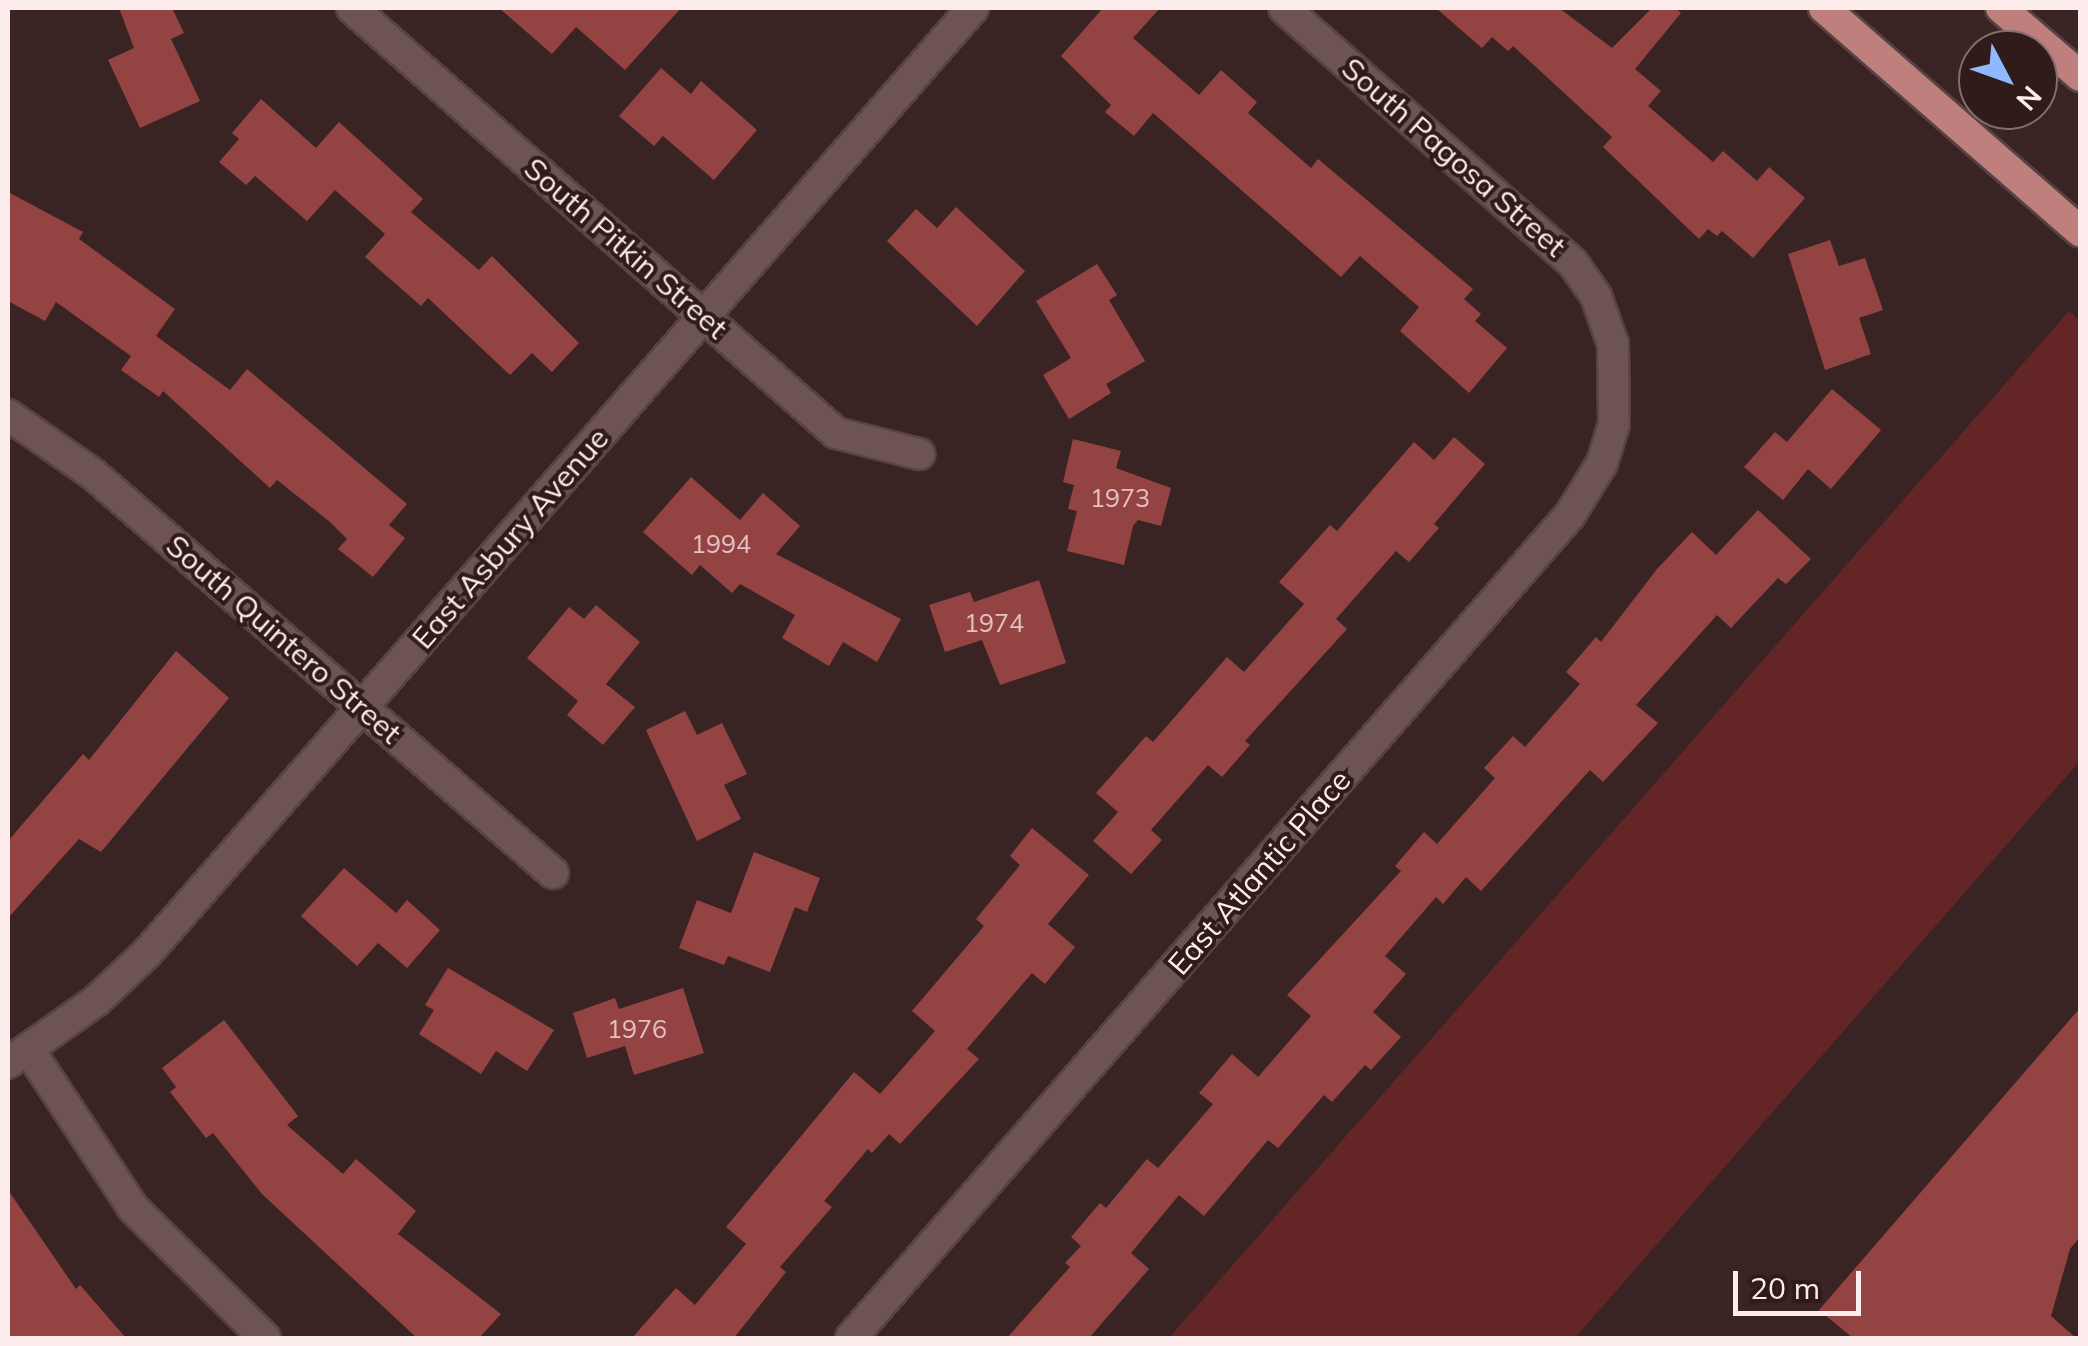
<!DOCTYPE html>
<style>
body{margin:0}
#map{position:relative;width:2088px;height:1346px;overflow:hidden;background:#3a2423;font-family:Mulish,sans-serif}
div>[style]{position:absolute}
.green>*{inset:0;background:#632526}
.building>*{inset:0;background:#944343}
.roads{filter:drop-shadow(2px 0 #564342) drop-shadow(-2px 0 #564342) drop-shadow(0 2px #564342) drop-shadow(0 -2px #564342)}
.minor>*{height:30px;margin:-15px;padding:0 15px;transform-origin:15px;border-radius:15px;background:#6d5352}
.major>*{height:30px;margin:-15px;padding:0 15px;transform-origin:15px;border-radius:15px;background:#be7f7d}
span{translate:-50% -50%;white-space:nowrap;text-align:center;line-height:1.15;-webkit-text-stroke:8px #301a1a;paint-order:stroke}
.number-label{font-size:25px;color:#e2c2c2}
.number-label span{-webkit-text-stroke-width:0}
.street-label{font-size:30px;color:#fcedec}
.frame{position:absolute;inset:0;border:10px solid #fcedec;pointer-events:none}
.north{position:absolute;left:1958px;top:30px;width:100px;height:100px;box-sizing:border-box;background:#301a1a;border:2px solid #826e6e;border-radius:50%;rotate:131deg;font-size:28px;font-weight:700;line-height:40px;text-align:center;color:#fcedec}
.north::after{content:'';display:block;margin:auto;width:35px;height:45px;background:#8eb9fc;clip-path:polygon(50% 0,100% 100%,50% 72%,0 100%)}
.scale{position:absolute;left:1733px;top:1271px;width:128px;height:45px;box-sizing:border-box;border:5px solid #fcedec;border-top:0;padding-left:12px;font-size:30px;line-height:35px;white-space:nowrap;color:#fcedec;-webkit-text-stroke:8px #301a1a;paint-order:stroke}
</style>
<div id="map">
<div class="green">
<i style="clip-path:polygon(2069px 311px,2080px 321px,2080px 761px,1575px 1338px,1169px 1338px)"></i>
</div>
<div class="building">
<i style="clip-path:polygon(119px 8px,172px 8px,184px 33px,171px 39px,200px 101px,140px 128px,108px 60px,134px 48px)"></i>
<i style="clip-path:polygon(499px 8px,681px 8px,625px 70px,576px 27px,552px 54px)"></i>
<i style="clip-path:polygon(1103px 8px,1160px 8px,1133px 38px,1199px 95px,1221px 70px,1257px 102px,1248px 113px,1311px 168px,1318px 159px,1473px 289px,1464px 299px,1481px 314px,1475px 321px,1507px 348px,1469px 393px,1400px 331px,1419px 307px,1360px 256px,1341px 277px,1153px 113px,1134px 136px,1105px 112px,1111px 105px,1061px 56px)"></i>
<i style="clip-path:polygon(1436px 8px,1559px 8px,1612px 48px,1652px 8px,1675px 8px,1681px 13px,1635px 69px,1661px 91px,1648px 106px,1713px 162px,1723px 151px,1757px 181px,1769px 167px,1805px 198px,1753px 258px,1722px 231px,1717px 236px,1708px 229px,1699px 239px,1603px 147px,1612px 137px,1513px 46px,1508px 51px,1492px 37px,1482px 48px)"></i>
<i style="clip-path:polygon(661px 68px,691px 94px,701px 81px,757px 130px,714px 180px,663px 136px,654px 146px,619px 116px)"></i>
<i style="clip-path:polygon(261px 99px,316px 148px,339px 122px,423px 199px,411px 212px,479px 270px,492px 256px,579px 343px,552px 372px,532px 353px,510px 375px,428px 298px,421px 306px,365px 257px,385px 234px,335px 190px,307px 221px,255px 176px,246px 185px,219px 162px,239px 139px,232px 133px)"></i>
<i style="clip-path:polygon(8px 192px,83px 232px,79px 239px,175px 309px,156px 336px,230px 390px,247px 369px,407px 504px,389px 525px,405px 538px,373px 577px,338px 549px,347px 539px,330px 522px,277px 480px,270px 488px,163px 391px,159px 397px,121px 370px,131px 356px,56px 302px,45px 321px,8px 301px)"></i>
<i style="clip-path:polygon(956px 207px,1025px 271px,977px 326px,887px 241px,916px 209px,937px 228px)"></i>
<i style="clip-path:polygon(1830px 240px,1839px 266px,1865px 258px,1883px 310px,1859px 318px,1871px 354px,1825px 370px,1788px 254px)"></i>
<i style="clip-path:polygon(1097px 264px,1117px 295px,1109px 300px,1145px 361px,1106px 384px,1111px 393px,1069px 419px,1043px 375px,1071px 358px,1036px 301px)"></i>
<i style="clip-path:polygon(1832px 389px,1881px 430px,1831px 489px,1808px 469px,1783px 500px,1744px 467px,1775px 432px,1787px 442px)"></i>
<i style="clip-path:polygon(1454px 437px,1485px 464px,1434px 524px,1439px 528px,1409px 562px,1396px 551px,1336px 619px,1347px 629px,1245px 741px,1250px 745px,1222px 777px,1208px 765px,1151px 830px,1162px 840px,1131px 874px,1093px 841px,1118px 812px,1096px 793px,1146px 736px,1153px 742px,1227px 657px,1244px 672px,1304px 604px,1279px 582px,1330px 525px,1337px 531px,1414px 442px,1434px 460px)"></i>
<i style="clip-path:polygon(1073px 439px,1121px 451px,1116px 468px,1171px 488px,1161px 526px,1138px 520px,1133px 526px,1124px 565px,1067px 551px,1077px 511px,1068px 509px,1074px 485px,1063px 482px)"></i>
<i style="clip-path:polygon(691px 477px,740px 520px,763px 493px,800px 526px,776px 554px,901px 619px,877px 662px,843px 642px,829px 666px,782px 638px,795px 615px,740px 584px,732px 593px,700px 565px,692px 575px,643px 532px)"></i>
<i style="clip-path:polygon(1758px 510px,1811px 559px,1786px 584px,1778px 578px,1731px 628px,1717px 615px,1636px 705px,1658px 723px,1603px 782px,1590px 770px,1481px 891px,1466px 877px,1443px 904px,1436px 897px,1385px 956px,1406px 974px,1373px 1012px,1401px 1037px,1371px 1070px,1365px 1065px,1332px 1102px,1324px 1095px,1278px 1148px,1268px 1140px,1204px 1216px,1179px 1195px,1131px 1253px,1149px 1269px,1089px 1338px,1007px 1338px,1070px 1267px,1065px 1263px,1081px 1246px,1071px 1237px,1100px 1203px,1106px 1208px,1147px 1159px,1158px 1168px,1213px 1104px,1199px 1093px,1232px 1054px,1258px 1077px,1311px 1016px,1287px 995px,1401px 871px,1395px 866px,1424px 832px,1437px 844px,1495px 778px,1484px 768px,1513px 736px,1525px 747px,1580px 684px,1566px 672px,1596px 637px,1601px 642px,1657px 569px,1692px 532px,1716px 555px)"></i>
<i style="clip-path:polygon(1039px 580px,1066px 663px,1000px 685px,982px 640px,945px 652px,929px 605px,970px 592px,974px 602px)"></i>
<i style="clip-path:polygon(596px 605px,640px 642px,606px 684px,635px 707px,603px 745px,567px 715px,578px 701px,527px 658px,569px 607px,584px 619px)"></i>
<i style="clip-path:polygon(176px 651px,229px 698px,101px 852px,79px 839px,8px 918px,8px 841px,83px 754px,89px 760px)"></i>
<i style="clip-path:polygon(685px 711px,697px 735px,722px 723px,747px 774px,724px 785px,741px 819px,697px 841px,646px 730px)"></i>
<i style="clip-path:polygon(1032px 828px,1089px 875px,1048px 924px,1075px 947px,1045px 984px,1032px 973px,967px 1049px,979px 1059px,900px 1144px,889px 1134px,872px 1153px,868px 1149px,824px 1201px,832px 1207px,780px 1267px,786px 1272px,734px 1338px,632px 1338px,676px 1288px,695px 1305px,746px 1244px,726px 1227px,854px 1072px,880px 1094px,935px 1031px,912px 1011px,984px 926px,976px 919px,1020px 865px,1010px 856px)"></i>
<i style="clip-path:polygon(754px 852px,820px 878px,807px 912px,795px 907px,770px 972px,728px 956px,724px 965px,679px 948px,697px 900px,731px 913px)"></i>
<i style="clip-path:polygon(344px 868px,396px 913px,407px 900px,440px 930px,407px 968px,378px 943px,357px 966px,301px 916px)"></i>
<i style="clip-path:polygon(448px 968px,554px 1030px,527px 1071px,496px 1051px,481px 1074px,419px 1034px,434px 1010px,425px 1005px)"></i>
<i style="clip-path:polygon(683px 988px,704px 1053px,634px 1075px,625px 1046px,587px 1058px,573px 1013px,615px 998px,619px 1009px)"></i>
<i style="clip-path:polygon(2080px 1008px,2080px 1237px,2070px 1249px,2051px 1316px,2076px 1338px,1853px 1338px,1819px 1310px)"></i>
<i style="clip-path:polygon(224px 1020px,298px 1116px,287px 1125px,343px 1174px,356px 1159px,416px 1211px,398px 1234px,501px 1314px,479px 1338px,417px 1338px,262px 1194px,213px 1133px,206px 1138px,170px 1092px,176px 1087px,162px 1068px)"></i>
<i style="clip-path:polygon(8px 1190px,76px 1289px,80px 1285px,126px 1338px,8px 1338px)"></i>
</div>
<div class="roads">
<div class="minor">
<i style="left:352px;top:8px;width:644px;rotate:41.29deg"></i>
<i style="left:836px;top:433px;width:86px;rotate:14.2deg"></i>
<i style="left:8px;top:415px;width:103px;rotate:34.8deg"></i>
<i style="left:93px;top:474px;width:609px;rotate:40.94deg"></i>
<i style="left:29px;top:1050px;width:189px;rotate:56.6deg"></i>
<i style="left:133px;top:1208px;width:185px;rotate:44.6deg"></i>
<i style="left:8px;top:1063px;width:108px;rotate:-35.2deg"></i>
<i style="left:96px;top:1001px;width:71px;rotate:-43.3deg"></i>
<i style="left:148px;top:952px;width:1254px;rotate:-48.85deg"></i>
<i style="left:851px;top:1338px;width:1093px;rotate:-48.86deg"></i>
<i style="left:1570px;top:515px;width:61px;rotate:-58.4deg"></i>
<i style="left:1602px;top:463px;width:41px;rotate:-72.9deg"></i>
<i style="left:1614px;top:424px;width:80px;rotate:-90.7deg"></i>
<i style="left:1613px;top:344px;width:51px;rotate:-109.5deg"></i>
<i style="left:1596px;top:296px;width:40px;rotate:-124.9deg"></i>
<i style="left:1573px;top:263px;width:385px;rotate:-138.6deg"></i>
</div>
<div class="major">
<i style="left:1824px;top:8px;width:340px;rotate:41.1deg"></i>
<i style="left:2001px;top:8px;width:104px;rotate:40.7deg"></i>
</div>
</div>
<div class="number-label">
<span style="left:1120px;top:498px">1973</span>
<span style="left:721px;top:544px">1994</span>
<span style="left:994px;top:623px">1974</span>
<span style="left:637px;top:1029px">1976</span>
</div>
<div class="street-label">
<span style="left:1454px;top:157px;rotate:41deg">South Pagosa Street</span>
<span style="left:626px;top:248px;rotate:41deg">South Pitkin Street</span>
<span style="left:510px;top:538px;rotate:-49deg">East Asbury Avenue</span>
<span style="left:284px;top:639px;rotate:41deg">South Quintero Street</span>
<span style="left:1259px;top:872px;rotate:-49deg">East Atlantic Place</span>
</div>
<div class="frame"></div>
<div class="north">N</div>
<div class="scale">20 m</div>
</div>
